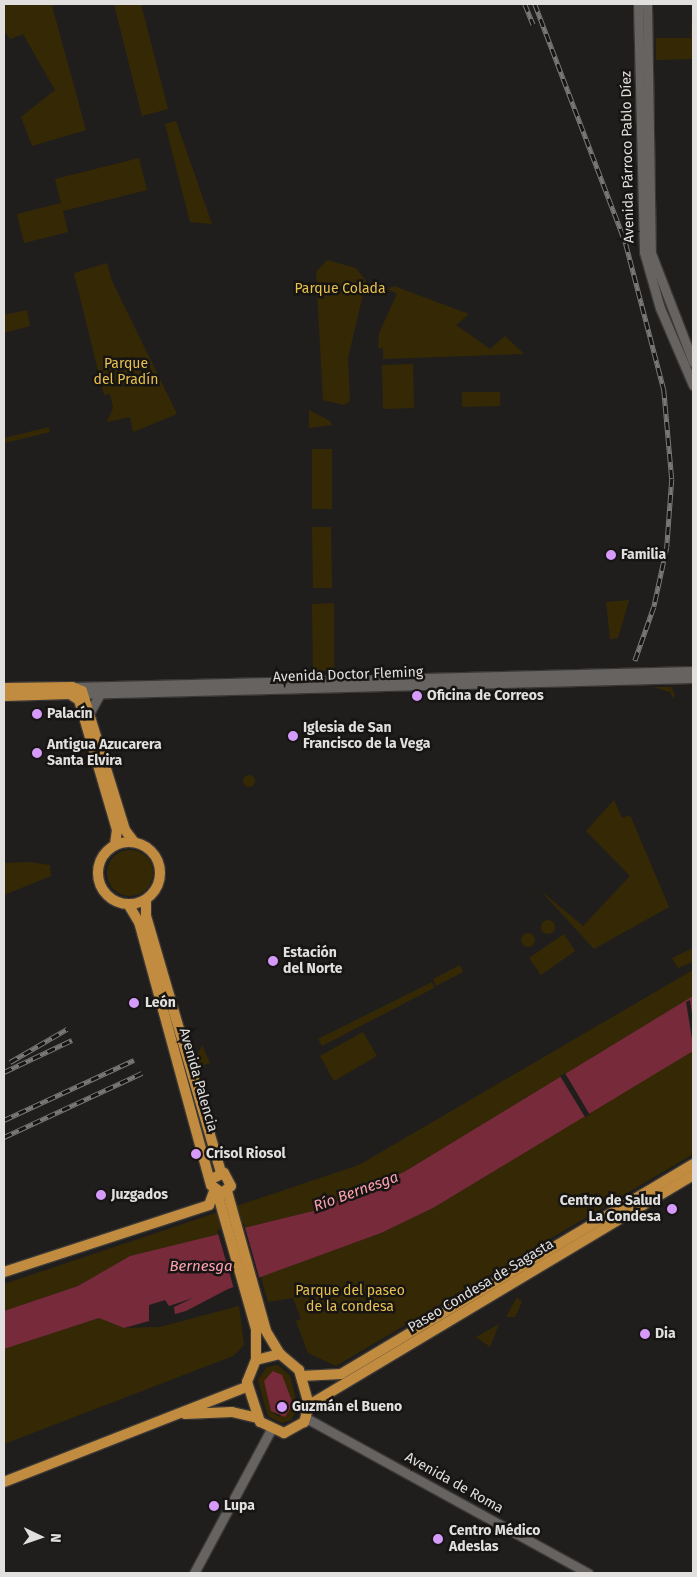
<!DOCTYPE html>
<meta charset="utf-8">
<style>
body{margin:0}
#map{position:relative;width:697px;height:1577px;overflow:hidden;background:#201e1c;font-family:"Fira Sans",sans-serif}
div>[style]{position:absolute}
.green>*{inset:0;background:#352905}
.round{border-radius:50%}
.water>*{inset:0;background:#772b3a}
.pier>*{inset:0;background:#201e1c}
.roads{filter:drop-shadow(1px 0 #3a3837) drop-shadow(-1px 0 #3a3837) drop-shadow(0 1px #3a3837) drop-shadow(0 -1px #3a3837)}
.tertiary>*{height:9px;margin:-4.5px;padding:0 4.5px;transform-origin:4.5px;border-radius:4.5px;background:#666361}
.secondary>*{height:9px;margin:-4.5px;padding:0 4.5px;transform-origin:4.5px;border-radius:4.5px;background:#666361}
.primary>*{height:10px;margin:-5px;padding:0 5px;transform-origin:5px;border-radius:5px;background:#c18c3f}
.primary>.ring{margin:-5px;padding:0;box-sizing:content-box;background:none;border:10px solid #c18c3f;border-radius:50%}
.rail>*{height:4.5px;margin-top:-2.25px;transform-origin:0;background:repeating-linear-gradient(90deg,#171513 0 8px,#7a7877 0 16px);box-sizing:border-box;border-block:1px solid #7a7877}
.dots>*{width:14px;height:14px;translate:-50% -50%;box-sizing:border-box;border:2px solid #171513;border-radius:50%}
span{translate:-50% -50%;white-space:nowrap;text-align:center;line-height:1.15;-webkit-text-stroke:5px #171513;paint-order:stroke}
.street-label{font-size:14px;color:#e2e0df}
.park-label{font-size:14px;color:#e7c04e}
.poi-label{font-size:14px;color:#e2e0df;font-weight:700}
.left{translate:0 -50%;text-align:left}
.right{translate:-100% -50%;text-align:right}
.water-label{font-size:15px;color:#fda1ae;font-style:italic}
.frame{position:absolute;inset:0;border:5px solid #e2e0df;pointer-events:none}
.north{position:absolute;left:15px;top:1512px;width:50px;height:50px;-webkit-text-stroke:4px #171513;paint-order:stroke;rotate:93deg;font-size:14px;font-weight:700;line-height:20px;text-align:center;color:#e2e0df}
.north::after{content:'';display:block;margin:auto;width:18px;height:22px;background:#e2e0df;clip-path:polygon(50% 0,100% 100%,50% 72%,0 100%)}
</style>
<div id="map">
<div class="green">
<i style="clip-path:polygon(4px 4px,60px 4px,52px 6px,86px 130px,32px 146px,21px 117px,55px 90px,23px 34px,10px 39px,4px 31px)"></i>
<i style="clip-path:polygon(114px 4px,141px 4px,168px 109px,142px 116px)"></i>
<i style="clip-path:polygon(691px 13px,693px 59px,656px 60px,656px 38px,691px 38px)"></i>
<i style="clip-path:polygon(176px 121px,212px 224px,190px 222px,165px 124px)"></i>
<i style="clip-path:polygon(139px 158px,147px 190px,63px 211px,68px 232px,24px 243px,17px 214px,61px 203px,55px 179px)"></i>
<i style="clip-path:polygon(327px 260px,356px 268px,366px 281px,348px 358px,350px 401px,344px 405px,323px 400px,316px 272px)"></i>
<i style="clip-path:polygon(107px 263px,112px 281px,177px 414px,133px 432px,130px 417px,107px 422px,113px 408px,110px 394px,104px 395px,74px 273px)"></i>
<i style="clip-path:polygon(394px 286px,469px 314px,456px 325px,490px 349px,505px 336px,524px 354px,383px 359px,383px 348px,378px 348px,379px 333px,397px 294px,388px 289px)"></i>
<i style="clip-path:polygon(27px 310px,30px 326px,4px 333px,4px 315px)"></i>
<i style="clip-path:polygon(413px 364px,414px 408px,383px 409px,382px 365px)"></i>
<i style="clip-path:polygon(462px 392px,500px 392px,500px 406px,462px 407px)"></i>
<i style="clip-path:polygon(309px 410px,330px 421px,332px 425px,309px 428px)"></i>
<i style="clip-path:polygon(49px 427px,50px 432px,4px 443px,4px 438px)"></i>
<i style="clip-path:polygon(312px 449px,332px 449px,332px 509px,312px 509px)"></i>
<i style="clip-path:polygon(312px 527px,331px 527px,332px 588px,313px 588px)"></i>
<i style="clip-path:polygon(629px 600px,618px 638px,610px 639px,606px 602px)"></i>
<i style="clip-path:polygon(334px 603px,334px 670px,313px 671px,312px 604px)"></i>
<i style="clip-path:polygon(653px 687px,671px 687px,675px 695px,673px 698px,670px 692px)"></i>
<i class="round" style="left:243px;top:775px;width:12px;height:12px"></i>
<i style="clip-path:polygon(614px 800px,622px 818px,630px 815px,669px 907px,594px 949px,540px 890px,583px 926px,630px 876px,586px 831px)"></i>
<i class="round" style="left:107px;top:850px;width:46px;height:46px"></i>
<i style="clip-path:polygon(29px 862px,50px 865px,51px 876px,4px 895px,4px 863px)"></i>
<i class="round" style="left:541px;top:920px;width:14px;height:14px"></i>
<i class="round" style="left:521px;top:933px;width:14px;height:14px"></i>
<i style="clip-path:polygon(564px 934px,575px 951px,541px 975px,529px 958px)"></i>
<i style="clip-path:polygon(693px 948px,693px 962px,678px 968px,672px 958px)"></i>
<i style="clip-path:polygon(460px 965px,463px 972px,436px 986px,433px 979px)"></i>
<i style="clip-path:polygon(693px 970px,693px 996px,404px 1172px,313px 1211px,130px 1256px,78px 1286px,4px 1311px,4px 1284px,359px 1165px)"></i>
<i style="clip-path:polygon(432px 982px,434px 988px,322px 1046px,318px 1039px)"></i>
<i style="clip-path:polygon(363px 1032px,377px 1056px,334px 1081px,320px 1056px)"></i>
<i style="clip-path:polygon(202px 1045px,210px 1063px,199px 1067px,198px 1053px)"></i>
<i style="clip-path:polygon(693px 1050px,693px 1154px,336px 1366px,308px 1353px,296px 1321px,301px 1319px,293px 1298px,268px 1302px,261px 1277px,381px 1233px,433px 1208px)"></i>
<i style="clip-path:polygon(517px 1297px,522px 1302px,515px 1317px,506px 1317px)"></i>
<i style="clip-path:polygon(239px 1306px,244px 1345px,233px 1356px,4px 1444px,4px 1349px,99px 1318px,124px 1328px,160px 1327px)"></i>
<i style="clip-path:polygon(499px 1324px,490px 1347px,476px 1337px)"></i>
<i style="clip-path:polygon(evenodd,278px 1365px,290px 1376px,298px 1407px,291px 1420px,281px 1423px,268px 1416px,258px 1380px,267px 1367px,278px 1365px,276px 1371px,292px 1401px,279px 1417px,271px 1411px,264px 1381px,276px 1371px)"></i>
</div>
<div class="water">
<i style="clip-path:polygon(693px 996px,693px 1051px,433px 1208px,381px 1233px,228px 1289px,186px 1311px,175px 1314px,174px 1307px,193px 1298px,169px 1306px,165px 1300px,149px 1305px,149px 1321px,124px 1328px,99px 1318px,4px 1349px,4px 1311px,78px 1286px,130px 1256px,313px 1211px,404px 1172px)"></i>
<i style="clip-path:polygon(273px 1371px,282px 1375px,293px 1404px,285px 1417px,271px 1411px,264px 1381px)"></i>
</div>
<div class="pier">
<i style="clip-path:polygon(690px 1000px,693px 1021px,693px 1045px,686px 1002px)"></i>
<i style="clip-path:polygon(565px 1073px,590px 1115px,585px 1117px,560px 1076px)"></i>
<i style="clip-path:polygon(244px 1224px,260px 1280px,234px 1289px,217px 1230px)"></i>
</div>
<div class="roads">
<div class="tertiary">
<i style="left:306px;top:1418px;width:322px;rotate:28.8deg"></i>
<i style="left:194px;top:1573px;width:161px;rotate:-61.8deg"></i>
</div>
<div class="secondary">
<i style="left:638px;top:4px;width:248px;rotate:88.6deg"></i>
<i style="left:644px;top:252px;width:58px;rotate:74.1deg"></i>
<i style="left:660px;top:308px;width:84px;rotate:66.8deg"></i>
<i style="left:647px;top:4px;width:249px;rotate:89.1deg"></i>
<i style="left:651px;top:253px;width:117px;rotate:68.9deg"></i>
<i style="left:73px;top:687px;width:620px;rotate:-1.48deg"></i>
<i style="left:76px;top:694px;width:617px;rotate:-1.49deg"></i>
<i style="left:91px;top:710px;width:18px;rotate:-61deg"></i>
</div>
<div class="primary">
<i style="left:4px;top:688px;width:68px;rotate:-0.8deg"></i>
<i style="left:72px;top:687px;width:11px;rotate:22deg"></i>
<i style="left:82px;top:691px;width:145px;rotate:72.8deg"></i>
<i style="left:125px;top:830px;width:15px;rotate:53deg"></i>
<i style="left:4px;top:696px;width:66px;rotate:-1.7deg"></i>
<i style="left:70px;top:694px;width:11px;rotate:34deg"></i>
<i style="left:79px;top:700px;width:135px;rotate:73.7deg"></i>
<i style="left:117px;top:830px;width:15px;rotate:98deg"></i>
<i class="ring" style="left:98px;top:842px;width:52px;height:52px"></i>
<i style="left:146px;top:900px;width:16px;rotate:90deg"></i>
<i style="left:146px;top:916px;width:267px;rotate:73.7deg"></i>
<i style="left:128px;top:904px;width:21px;rotate:59deg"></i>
<i style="left:139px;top:922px;width:273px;rotate:74.7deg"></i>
<i style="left:211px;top:1185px;width:14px;rotate:36deg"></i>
<i style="left:222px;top:1193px;width:11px;rotate:-38deg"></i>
<i style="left:231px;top:1186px;width:15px;rotate:-118deg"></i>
<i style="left:224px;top:1173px;width:14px;rotate:155deg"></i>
<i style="left:227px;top:1191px;width:145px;rotate:74.4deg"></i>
<i style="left:266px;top:1331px;width:27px;rotate:59deg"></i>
<i style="left:217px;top:1192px;width:142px;rotate:74.1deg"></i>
<i style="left:256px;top:1329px;width:31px;rotate:90deg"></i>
<i style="left:4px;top:1272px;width:216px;rotate:-18.1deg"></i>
<i style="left:209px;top:1205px;width:15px;rotate:-70deg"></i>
<i style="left:280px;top:1354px;width:25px;rotate:40deg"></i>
<i style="left:299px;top:1370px;width:36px;rotate:74deg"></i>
<i style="left:309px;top:1405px;width:18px;rotate:106deg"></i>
<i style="left:304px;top:1422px;width:23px;rotate:151deg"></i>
<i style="left:284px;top:1433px;width:26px;rotate:-155deg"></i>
<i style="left:260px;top:1422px;width:42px;rotate:-108deg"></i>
<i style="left:247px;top:1382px;width:24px;rotate:-68deg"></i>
<i style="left:256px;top:1360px;width:25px;rotate:-14deg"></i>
<i style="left:301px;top:1376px;width:40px;rotate:-2.9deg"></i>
<i style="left:341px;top:1374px;width:410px;rotate:-30.8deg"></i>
<i style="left:309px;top:1405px;width:448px;rotate:-30.9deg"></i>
<i style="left:185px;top:1414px;width:47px;rotate:-2.4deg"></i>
<i style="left:232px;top:1412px;width:27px;rotate:13deg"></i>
<i style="left:4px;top:1482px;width:261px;rotate:-21.4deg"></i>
</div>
</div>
<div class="rail">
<i style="left:525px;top:4px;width:22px;rotate:68deg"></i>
<i style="left:535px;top:4px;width:257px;rotate:69.2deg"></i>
<i style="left:626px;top:244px;width:151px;rotate:75.4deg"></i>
<i style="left:664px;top:390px;width:89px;rotate:84.9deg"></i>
<i style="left:672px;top:479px;width:68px;rotate:94.2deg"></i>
<i style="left:667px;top:547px;width:61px;rotate:102.2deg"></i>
<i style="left:654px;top:607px;width:57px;rotate:109.4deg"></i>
<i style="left:10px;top:1062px;width:66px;rotate:-30.1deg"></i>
<i style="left:4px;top:1072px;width:75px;rotate:-25.2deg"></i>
<i style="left:4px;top:1120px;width:143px;rotate:-24.8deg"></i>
<i style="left:4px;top:1137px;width:152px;rotate:-24.9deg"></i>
</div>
<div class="dots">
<i style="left:611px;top:555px;background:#d69bfa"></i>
<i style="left:417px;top:696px;background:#d69bfa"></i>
<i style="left:37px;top:714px;background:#d69bfa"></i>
<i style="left:293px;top:736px;background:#d69bfa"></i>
<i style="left:37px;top:753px;background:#d69bfa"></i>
<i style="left:273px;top:961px;background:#d69bfa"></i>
<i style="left:134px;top:1003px;background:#d69bfa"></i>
<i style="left:196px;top:1154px;background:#d69bfa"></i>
<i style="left:101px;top:1195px;background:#d69bfa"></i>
<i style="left:672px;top:1209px;background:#d69bfa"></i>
<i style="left:645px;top:1334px;background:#d69bfa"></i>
<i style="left:282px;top:1407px;background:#d69bfa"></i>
<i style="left:214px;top:1506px;background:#d69bfa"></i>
<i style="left:438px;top:1539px;background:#d69bfa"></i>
</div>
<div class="street-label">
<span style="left:628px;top:157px;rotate:-91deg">Avenida Párroco Pablo Díez</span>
<span style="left:348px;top:675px;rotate:-2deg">Avenida Doctor Fleming</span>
<span style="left:198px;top:1080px;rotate:74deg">Avenida Palencia</span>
<span style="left:481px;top:1286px;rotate:-31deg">Paseo Condesa de Sagasta</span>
<span style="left:454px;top:1483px;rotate:29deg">Avenida de Roma</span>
</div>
<div class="park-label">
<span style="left:340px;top:289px">Parque Colada</span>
<span style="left:126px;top:372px">Parque<br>del Pradín</span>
<span style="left:350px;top:1299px">Parque del paseo<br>de la condesa</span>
</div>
<div class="poi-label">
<span class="left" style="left:621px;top:555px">Familia</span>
<span class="left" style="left:427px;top:696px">Oficina de Correos</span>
<span class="left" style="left:47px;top:714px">Palacín</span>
<span class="left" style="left:303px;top:736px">Iglesia de San<br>Francisco de la Vega</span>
<span class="left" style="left:47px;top:753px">Antigua Azucarera<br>Santa Elvira</span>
<span class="left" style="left:283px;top:961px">Estación<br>del Norte</span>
<span class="left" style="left:145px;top:1003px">León</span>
<span class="left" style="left:206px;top:1154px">Crisol Riosol</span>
<span class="left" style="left:111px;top:1195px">Juzgados</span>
<span class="right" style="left:661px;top:1209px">Centro de Salud<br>La Condesa</span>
<span class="left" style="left:655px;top:1334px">Dia</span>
<span class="left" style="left:292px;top:1407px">Guzmán el Bueno</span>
<span class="left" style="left:224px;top:1506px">Lupa</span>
<span class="left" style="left:449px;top:1539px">Centro Médico<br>Adeslas</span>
</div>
<div class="water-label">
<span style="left:356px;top:1192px;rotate:-20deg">Río Bernesga</span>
<span style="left:201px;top:1267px">Bernesga</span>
</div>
<div class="frame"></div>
<div class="north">N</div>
</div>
